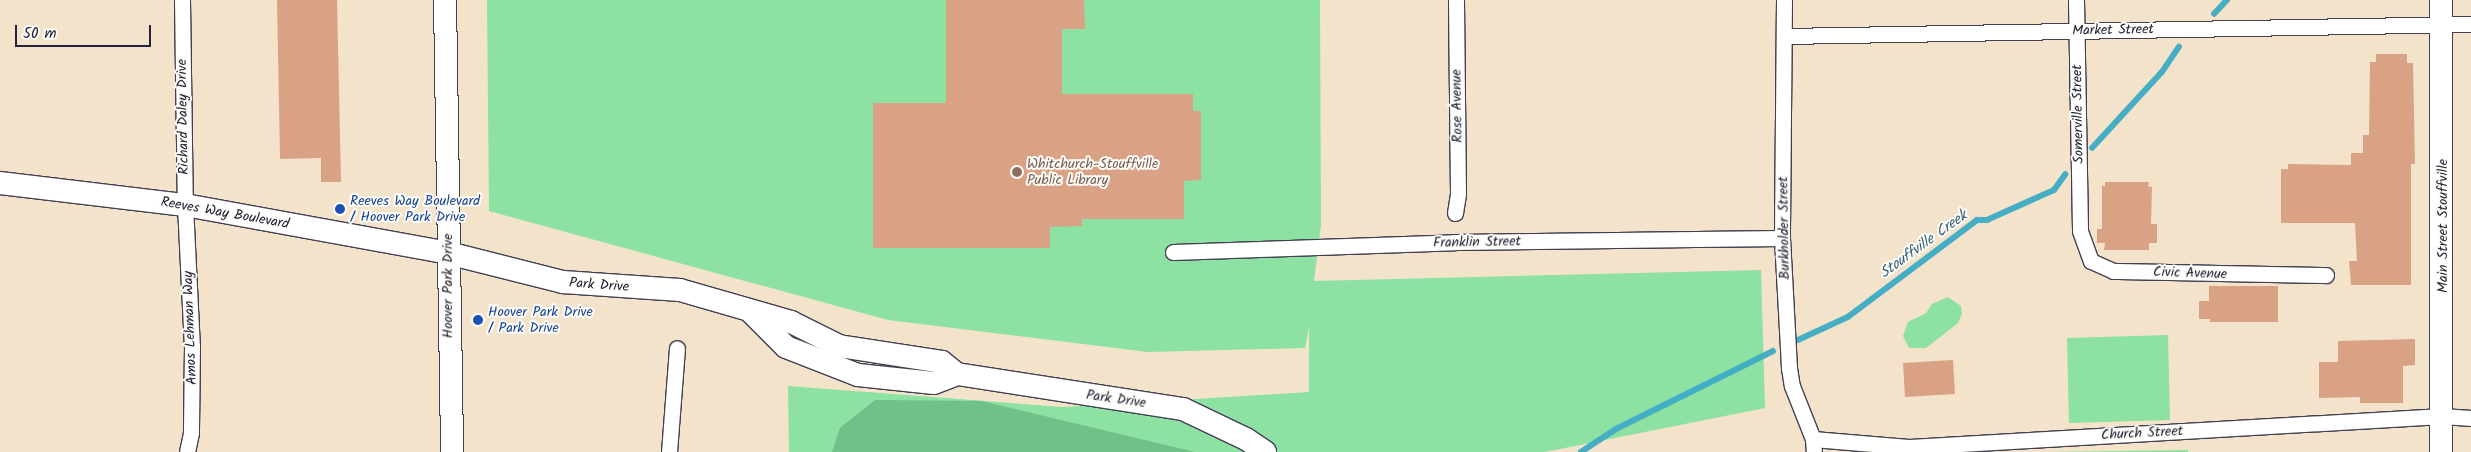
<!DOCTYPE html>
<style>
body{margin:0}
#map{position:relative;width:2471px;height:452px;overflow:hidden;background:#f4e3cb;font-family:Kalam,sans-serif}
div>[style]{position:absolute}
.green>*{inset:0;background:#8ce1a3}
.forest>*{inset:0;background:#71bf89}
.stream>*{height:5.5px;margin:-2.75px;padding:0 2.75px;transform-origin:2.75px;border-radius:2.75px;background:#45aec4}
.building>*{inset:0;background:#d9a284}
.roads{filter:drop-shadow(1px 0 #423f51) drop-shadow(-1px 0 #423f51) drop-shadow(0 1px #423f51) drop-shadow(0 -1px #423f51)}
.street>*{height:15px;margin:-7.5px;padding:0 7.5px;transform-origin:7.5px;border-radius:7.5px;background:#fff}
.secondary>*{height:22px;margin:-11px;padding:0 11px;transform-origin:11px;border-radius:11px;background:#fff}
.dots>*{width:14px;height:14px;translate:-50% -50%;box-sizing:border-box;border:2px solid #fdfcf7;border-radius:50%}
span{translate:-50% -50%;white-space:nowrap;text-align:center;line-height:1.15;-webkit-text-stroke:4px #fdfcf7;paint-order:stroke}
.street-label{font-size:14px;color:#22223b}
.education-label{font-size:14px;color:#785e54}
.left{translate:0 -50%;text-align:left}
.transit-label{font-size:14px;color:#164399}
.water-label{font-size:15px;color:#326179;font-style:italic}
.scale{position:absolute;left:15px;top:25px;width:136px;height:22px;box-sizing:border-box;border:2px solid #22223b;border-top:0;padding-left:6px;font-size:15px;line-height:18px;white-space:nowrap;color:#22223b;-webkit-text-stroke:4px #fdfcf7;paint-order:stroke}
</style>
<div id="map">
<div class="green">
<i style="clip-path:polygon(487px 0,1320px 0,1321px 225px,1314px 281px,1761px 270px,1765px 408px,1545px 452px,789px 452px,788px 386px,1063px 407px,1309px 392px,1309px 327px,1305px 348px,1148px 352px,888px 320px,489px 211px)"></i>
<i style="clip-path:polygon(1948px 297px,1961px 306px,1962px 314px,1958px 323px,1926px 348px,1909px 348px,1903px 336px,1908px 322px,1926px 313px,1932px 304px)"></i>
<i style="clip-path:polygon(2168px 335px,2170px 420px,2069px 423px,2067px 338px)"></i>
<i style="clip-path:polygon(2188px 450px,2188px 452px,2044px 452px)"></i>
</div>
<div class="forest">
<i style="clip-path:polygon(875px 400px,981px 401px,1195px 452px,832px 452px,840px 428px)"></i>
</div>
<div class="stream">
<i style="left:2214px;top:14px;width:19px;rotate:-47deg"></i>
<i style="left:2092px;top:148px;width:103px;rotate:-47.4deg"></i>
<i style="left:2162px;top:72px;width:30px;rotate:-56deg"></i>
<i style="left:1798px;top:340px;width:55px;rotate:-24.7deg"></i>
<i style="left:1848px;top:317px;width:161px;rotate:-36.9deg"></i>
<i style="left:1977px;top:220px;width:10px"></i>
<i style="left:1987px;top:220px;width:73px;rotate:-24.1deg"></i>
<i style="left:2054px;top:190px;width:19px;rotate:-54deg"></i>
<i style="left:1581px;top:452px;width:42px;rotate:-33.3deg"></i>
<i style="left:1616px;top:429px;width:175px;rotate:-26.4deg"></i>
</div>
<div class="building">
<i style="clip-path:polygon(277px 0,337px 0,341px 182px,321px 182px,321px 158px,280px 159px)"></i>
<i style="clip-path:polygon(946px 0,1084px 0,1085px 29px,1062px 29px,1062px 94px,1193px 94px,1193px 111px,1201px 111px,1201px 180px,1184px 181px,1184px 219px,1082px 219px,1082px 226px,1050px 227px,1050px 248px,873px 248px,873px 103px,946px 103px)"></i>
<i style="clip-path:polygon(2376px 54px,2407px 54px,2407px 63px,2413px 63px,2415px 164px,2411px 164px,2411px 285px,2351px 285px,2349px 261px,2357px 261px,2355px 223px,2281px 223px,2281px 169px,2288px 169px,2288px 164px,2351px 165px,2351px 153px,2363px 153px,2363px 135px,2369px 135px,2370px 62px,2376px 62px)"></i>
<i style="clip-path:polygon(2105px 182px,2149px 182px,2148px 186px,2152px 187px,2151px 224px,2157px 224px,2157px 243px,2149px 243px,2149px 250px,2104px 250px,2105px 243px,2097px 243px,2097px 229px,2102px 229px,2102px 186px,2105px 186px)"></i>
<i style="clip-path:polygon(2209px 286px,2278px 286px,2278px 322px,2210px 322px,2210px 319px,2199px 319px,2199px 301px,2209px 301px)"></i>
<i style="clip-path:polygon(2415px 339px,2415px 365px,2403px 366px,2403px 403px,2360px 403px,2360px 397px,2319px 398px,2319px 362px,2338px 362px,2338px 341px)"></i>
<i style="clip-path:polygon(1953px 360px,1955px 394px,1905px 397px,1903px 363px)"></i>
</div>
<div class="roads">
<div class="street">
<i style="left:182px;top:0;width:205px;rotate:89.2deg"></i>
<i style="left:185px;top:205px;width:141px;rotate:87.2deg"></i>
<i style="left:192px;top:346px;width:87px;rotate:90.7deg"></i>
<i style="left:191px;top:433px;width:19px;rotate:102deg"></i>
<i style="left:1784px;top:0;width:238px;rotate:90.5deg"></i>
<i style="left:1782px;top:238px;width:130px;rotate:86.9deg"></i>
<i style="left:1789px;top:368px;width:18px;rotate:81deg"></i>
<i style="left:1792px;top:386px;width:57px;rotate:68.4deg"></i>
<i style="left:1813px;top:439px;width:13px;rotate:86deg"></i>
<i style="left:2076px;top:0;width:231px;rotate:89deg"></i>
<i style="left:2080px;top:231px;width:32px;rotate:70deg"></i>
<i style="left:2091px;top:261px;width:24px;rotate:24deg"></i>
<i style="left:2113px;top:271px;width:213px;rotate:1.1deg"></i>
<i style="left:1784px;top:36px;width:687px;rotate:-1deg"></i>
<i style="left:1455px;top:213px;width:20px;rotate:-81deg"></i>
<i style="left:1458px;top:193px;width:193px;rotate:-90.6deg"></i>
<i style="left:1173px;top:252px;width:282px;rotate:-2deg"></i>
<i style="left:1455px;top:242px;width:327px;rotate:-0.7deg"></i>
<i style="left:1813px;top:439px;width:96px;rotate:4.8deg"></i>
<i style="left:1909px;top:447px;width:534px;rotate:-3.33deg"></i>
<i style="left:2442px;top:416px;width:29px;rotate:4deg"></i>
<i style="left:669px;top:452px;width:104px;rotate:-85.6deg"></i>
</div>
<div class="secondary">
<i style="left:445px;top:0;width:452px;rotate:89.1deg"></i>
<i style="left:0;top:183px;width:186px;rotate:6.8deg"></i>
<i style="left:185px;top:205px;width:267px;rotate:10.3deg"></i>
<i style="left:448px;top:253px;width:119px;rotate:14.2deg"></i>
<i style="left:563px;top:282px;width:117px;rotate:3.9deg"></i>
<i style="left:680px;top:290px;width:116px;rotate:16.1deg"></i>
<i style="left:791px;top:322px;width:54px;rotate:26.6deg"></i>
<i style="left:839px;top:346px;width:104px;rotate:8.8deg"></i>
<i style="left:942px;top:362px;width:19px;rotate:39deg"></i>
<i style="left:957px;top:374px;width:229px;rotate:8.8deg"></i>
<i style="left:1183px;top:409px;width:70px;rotate:25.5deg"></i>
<i style="left:1246px;top:439px;width:23px;rotate:34deg"></i>
<i style="left:751px;top:312px;width:49px;rotate:45deg"></i>
<i style="left:786px;top:347px;width:77px;rotate:21.3deg"></i>
<i style="left:858px;top:375px;width:76px;rotate:6deg"></i>
<i style="left:934px;top:383px;width:25px;rotate:-21deg"></i>
<i style="left:2441px;top:452px;width:452px;rotate:-90deg"></i>
</div>
</div>
<div class="dots">
<i style="left:1017px;top:172px;background:#8d6e63"></i>
<i style="left:340px;top:209px;background:#1a4fb4"></i>
<i style="left:478px;top:320px;background:#1a4fb4"></i>
</div>
<div class="street-label">
<span style="left:2113px;top:30px;rotate:-1deg">Market Street</span>
<span style="left:1457px;top:106px;rotate:-91deg">Rose Avenue</span>
<span style="left:2078px;top:114px;rotate:-91deg">Somerville Street</span>
<span style="left:183px;top:117px;rotate:-91deg">Richard Daley Drive</span>
<span style="left:225px;top:213px;rotate:10deg">Reeves Way Boulevard</span>
<span style="left:2443px;top:226px;rotate:-90deg">Main Street Stouffville</span>
<span style="left:1784px;top:228px;rotate:-91deg">Burkholder Street</span>
<span style="left:1477px;top:242px;rotate:-1deg">Franklin Street</span>
<span style="left:2190px;top:273px;rotate:2deg">Civic Avenue</span>
<span style="left:599px;top:285px;rotate:4deg">Park Drive</span>
<span style="left:448px;top:286px;rotate:-90deg">Hoover Park Drive</span>
<span style="left:190px;top:328px;rotate:-92deg">Amos Lehman Way</span>
<span style="left:1116px;top:399px;rotate:8deg">Park Drive</span>
<span style="left:2142px;top:433px;rotate:-3deg">Church Street</span>
</div>
<div class="education-label">
<span class="left" style="left:1027px;top:172px">Whitchurch-Stouffville<br>Public Library</span>
</div>
<div class="transit-label">
<span class="left" style="left:350px;top:209px">Reeves Way Boulevard<br>/ Hoover Park Drive</span>
<span class="left" style="left:488px;top:320px">Hoover Park Drive<br>/ Park Drive</span>
</div>
<div class="water-label">
<span style="left:1924px;top:245px;rotate:-36deg">Stouffville Creek</span>
</div>
<div class="scale">50 m</div>
</div>
